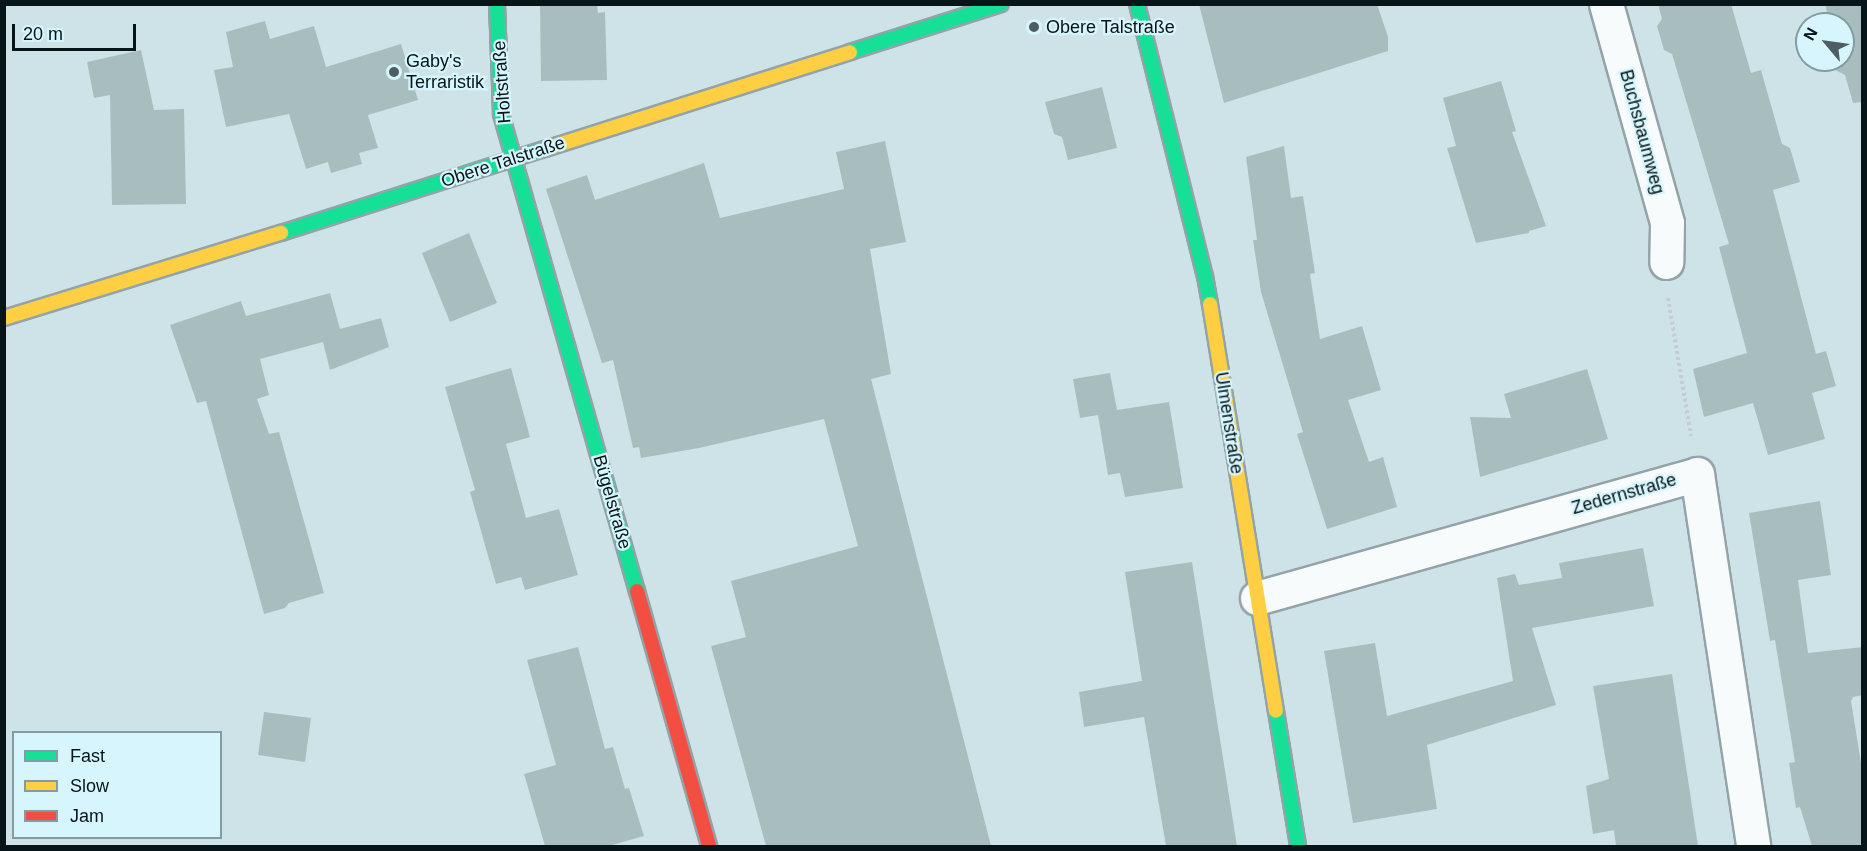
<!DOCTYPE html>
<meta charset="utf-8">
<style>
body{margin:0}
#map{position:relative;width:1867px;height:851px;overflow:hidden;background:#cee3e8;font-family:Arial,sans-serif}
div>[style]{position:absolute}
.building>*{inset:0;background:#a8bebe}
.path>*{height:4px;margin-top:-2px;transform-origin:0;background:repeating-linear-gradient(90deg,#c6cdce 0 3px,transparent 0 6px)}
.roads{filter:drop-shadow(2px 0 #93a3a7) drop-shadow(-2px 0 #93a3a7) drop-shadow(0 2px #93a3a7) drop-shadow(0 -2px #93a3a7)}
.street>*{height:33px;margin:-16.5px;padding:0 16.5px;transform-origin:16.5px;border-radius:16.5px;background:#f8fbfc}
.fast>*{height:14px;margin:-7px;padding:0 7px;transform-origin:7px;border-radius:7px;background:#16e098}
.slow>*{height:14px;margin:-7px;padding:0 7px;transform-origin:7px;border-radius:7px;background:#ffcf43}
.jam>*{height:14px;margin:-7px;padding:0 7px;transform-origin:7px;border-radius:7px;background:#f24e42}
.dots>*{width:16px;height:16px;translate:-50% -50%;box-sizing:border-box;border:3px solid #d7f5fd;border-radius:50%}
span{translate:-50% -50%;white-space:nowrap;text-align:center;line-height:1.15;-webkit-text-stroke:4.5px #d7f5fd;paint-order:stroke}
.poi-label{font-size:18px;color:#071518}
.left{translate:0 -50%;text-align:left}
.street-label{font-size:18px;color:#071518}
.frame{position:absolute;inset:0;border:6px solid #071518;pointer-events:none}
.legend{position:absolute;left:12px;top:731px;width:210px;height:108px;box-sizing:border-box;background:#d7f5fd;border:2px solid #849ba1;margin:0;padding:8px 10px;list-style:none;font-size:18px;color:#071518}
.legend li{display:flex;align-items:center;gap:12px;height:30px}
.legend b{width:30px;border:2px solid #849ba1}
.north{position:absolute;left:1795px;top:12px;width:60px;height:60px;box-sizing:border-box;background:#d7f5fd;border:2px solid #849ba1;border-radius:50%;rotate:299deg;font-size:16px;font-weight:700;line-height:24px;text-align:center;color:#071518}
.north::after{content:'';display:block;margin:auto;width:21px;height:27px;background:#4d5d61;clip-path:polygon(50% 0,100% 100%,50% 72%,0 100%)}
.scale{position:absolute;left:12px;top:24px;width:124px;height:27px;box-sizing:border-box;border:3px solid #071518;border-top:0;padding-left:8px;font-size:18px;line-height:21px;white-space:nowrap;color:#071518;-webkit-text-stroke:4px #d7f5fd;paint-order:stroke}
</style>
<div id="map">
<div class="building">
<i style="clip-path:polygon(540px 4px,597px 4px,598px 13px,605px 12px,607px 80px,541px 81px)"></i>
<i style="clip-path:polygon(1199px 4px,1377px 4px,1388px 37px,1388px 51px,1224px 103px)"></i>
<i style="clip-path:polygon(1658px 4px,1731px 4px,1751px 73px,1761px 70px,1782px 144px,1790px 148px,1800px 182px,1773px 190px,1816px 354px,1826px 351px,1836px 386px,1812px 393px,1825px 439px,1768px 455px,1753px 403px,1704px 417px,1693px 369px,1747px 353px,1719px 247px,1729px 244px,1672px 54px,1664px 50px,1657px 26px,1662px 19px)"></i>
<i style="clip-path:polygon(1825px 4px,1863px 4px,1863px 102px,1853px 103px,1845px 75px,1815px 60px,1843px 60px,1843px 24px,1830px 24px)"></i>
<i style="clip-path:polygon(265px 21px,270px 39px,314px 26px,326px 67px,401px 44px,418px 100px,368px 115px,378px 148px,359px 153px,362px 164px,331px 173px,328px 162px,306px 169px,289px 114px,226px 127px,214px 70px,233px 67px,226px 32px)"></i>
<i style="clip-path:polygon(141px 50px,154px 110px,184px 109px,186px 204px,112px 205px,110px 95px,94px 98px,87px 62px)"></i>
<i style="clip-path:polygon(1501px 81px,1516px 131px,1512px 132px,1546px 226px,1529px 231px,1529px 233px,1476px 243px,1447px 148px,1456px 146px,1443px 98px)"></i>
<i style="clip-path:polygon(1102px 87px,1117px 148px,1068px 160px,1062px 137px,1054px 134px,1045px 102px)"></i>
<i style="clip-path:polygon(885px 141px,906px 242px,870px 249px,891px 374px,871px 379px,991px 846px,766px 846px,711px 646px,746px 637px,731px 581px,858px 546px,824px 419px,699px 448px,641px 458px,639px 447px,633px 448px,613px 360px,602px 363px,546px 189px,587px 175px,595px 200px,704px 163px,720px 218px,844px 189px,836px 152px)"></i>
<i style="clip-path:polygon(1284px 146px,1291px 198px,1303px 196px,1315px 273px,1310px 274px,1320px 339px,1362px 326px,1381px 390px,1348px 400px,1369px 462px,1383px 457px,1397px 507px,1327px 529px,1297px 434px,1303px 432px,1261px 292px,1253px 240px,1257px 240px,1246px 157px)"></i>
<i style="clip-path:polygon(469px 233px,497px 303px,450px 322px,422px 253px)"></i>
<i style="clip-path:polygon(330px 293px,340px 329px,381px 318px,389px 347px,330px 370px,323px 342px,260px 359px,269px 395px,257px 399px,269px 434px,279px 432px,324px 593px,289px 603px,285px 608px,264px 614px,206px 401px,197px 403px,170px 325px,241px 301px,246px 316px)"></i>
<i style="clip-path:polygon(511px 368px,530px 437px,506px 444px,526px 518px,559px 509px,578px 575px,525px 590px,521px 577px,496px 584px,470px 492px,475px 490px,445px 387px)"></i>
<i style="clip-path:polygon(1587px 369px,1608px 439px,1480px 477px,1470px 417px,1511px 418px,1504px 394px)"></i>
<i style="clip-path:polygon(1110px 373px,1117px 410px,1169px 402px,1183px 488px,1125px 497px,1120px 473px,1108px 475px,1098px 415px,1080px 418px,1073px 379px)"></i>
<i style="clip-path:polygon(1820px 501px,1831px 575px,1798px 580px,1808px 653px,1863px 647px,1863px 695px,1853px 697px,1851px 701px,1863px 775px,1863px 846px,1812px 846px,1800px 807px,1796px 808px,1789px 763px,1795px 762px,1775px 640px,1770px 641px,1749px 513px)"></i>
<i style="clip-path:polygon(1643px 548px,1654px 606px,1532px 628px,1556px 705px,1427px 745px,1437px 809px,1353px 823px,1324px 651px,1375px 643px,1387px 716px,1513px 681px,1497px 578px,1515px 574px,1519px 585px,1562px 578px,1559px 563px)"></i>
<i style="clip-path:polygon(1192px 562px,1213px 695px,1237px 846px,1166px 846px,1144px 717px,1084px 727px,1079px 692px,1142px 681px,1125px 572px)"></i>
<i style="clip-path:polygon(578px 647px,605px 749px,613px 747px,625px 789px,629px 788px,644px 836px,609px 846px,545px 846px,524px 774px,556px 765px,527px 660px)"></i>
<i style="clip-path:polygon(1672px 674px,1698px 846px,1616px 846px,1614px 830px,1593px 834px,1586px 786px,1609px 779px,1593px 686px)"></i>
<i style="clip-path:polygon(264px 712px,311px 718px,305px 762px,258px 755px)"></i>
</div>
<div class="path">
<i style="left:1668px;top:298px;width:140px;rotate:80.5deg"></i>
</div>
<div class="roads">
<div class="street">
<i style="left:1606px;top:4px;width:227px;rotate:74.4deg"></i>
<i style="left:1667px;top:223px;width:39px;rotate:91deg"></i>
<i style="left:1257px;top:598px;width:457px;rotate:-15.7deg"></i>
<i style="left:1697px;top:474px;width:376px;rotate:81.4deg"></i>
</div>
<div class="fast">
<i style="left:497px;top:4px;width:110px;rotate:87.9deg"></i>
<i style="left:501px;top:114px;width:496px;rotate:74.1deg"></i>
<i style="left:1137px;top:4px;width:280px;rotate:76deg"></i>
<i style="left:1205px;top:276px;width:28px;rotate:80deg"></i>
<i style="left:850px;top:52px;width:158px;rotate:-17.6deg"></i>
<i style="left:281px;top:233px;width:277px;rotate:-17.7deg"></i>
<i style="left:1276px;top:711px;width:137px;rotate:80.7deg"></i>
</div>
<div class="slow">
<i style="left:545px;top:149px;width:320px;rotate:-17.6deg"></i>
<i style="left:1210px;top:304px;width:412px;rotate:80.8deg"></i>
<i style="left:4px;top:318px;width:290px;rotate:-17.1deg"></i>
</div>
<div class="jam">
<i style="left:637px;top:591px;width:265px;rotate:74.2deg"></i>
</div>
</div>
<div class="dots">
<i style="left:1034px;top:27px;background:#4d5d61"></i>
<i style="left:394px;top:72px;background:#4d5d61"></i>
</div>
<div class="poi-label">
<span class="left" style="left:1046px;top:27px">Obere Talstraße</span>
<span class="left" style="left:406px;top:72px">Gaby's<br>Terraristik</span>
</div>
<div class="street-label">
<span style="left:502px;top:82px;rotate:-94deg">Holtstraße</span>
<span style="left:1642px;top:132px;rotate:75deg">Buchsbaumweg</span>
<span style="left:503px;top:162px;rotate:-18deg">Obere Talstraße</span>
<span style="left:1229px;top:423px;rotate:81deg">Ulmenstraße</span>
<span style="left:1624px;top:494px;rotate:-16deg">Zedernstraße</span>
<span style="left:612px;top:502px;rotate:74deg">Bügelstraße</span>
</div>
<div class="frame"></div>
<ul class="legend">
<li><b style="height:8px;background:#16e098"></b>Fast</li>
<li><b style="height:8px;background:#ffcf43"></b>Slow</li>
<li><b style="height:8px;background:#f24e42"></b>Jam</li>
</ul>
<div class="north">N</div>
<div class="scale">20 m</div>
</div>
